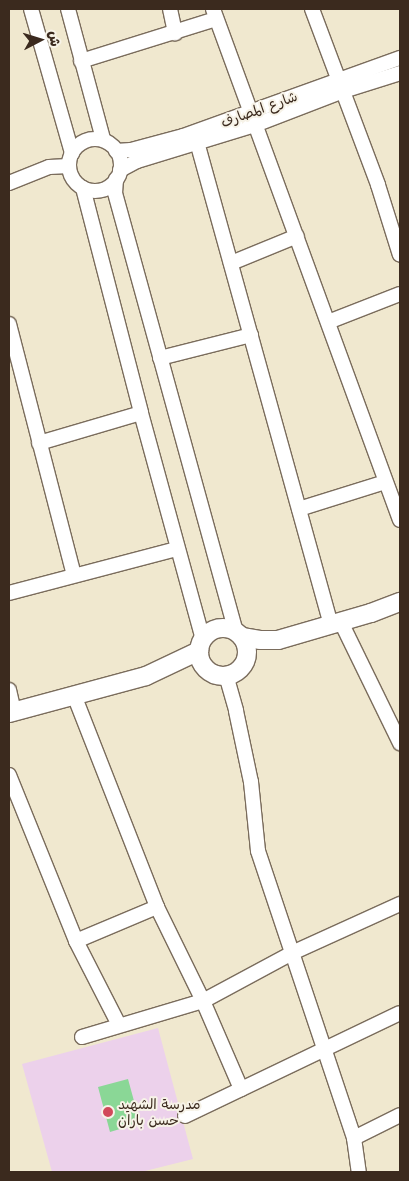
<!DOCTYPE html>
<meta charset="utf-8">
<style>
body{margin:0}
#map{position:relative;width:409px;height:1181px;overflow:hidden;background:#f0e8cf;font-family:"Shantell Sans","Playpen Sans Arabic",sans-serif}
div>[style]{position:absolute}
.built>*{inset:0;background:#ecd1eb}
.green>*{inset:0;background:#8ad796}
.roads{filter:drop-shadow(1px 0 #7a6c5c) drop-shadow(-1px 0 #7a6c5c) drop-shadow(0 1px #7a6c5c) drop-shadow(0 -1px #7a6c5c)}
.minor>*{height:14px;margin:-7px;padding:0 7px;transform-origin:7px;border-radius:7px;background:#fff}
.minor>.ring{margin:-7px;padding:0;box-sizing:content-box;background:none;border:14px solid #fff;border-radius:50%}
.tertiary>*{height:18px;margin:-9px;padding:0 9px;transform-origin:9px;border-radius:9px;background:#fff}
.tertiary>.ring{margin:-9px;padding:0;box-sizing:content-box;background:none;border:18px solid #fff;border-radius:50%}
.dots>*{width:14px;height:14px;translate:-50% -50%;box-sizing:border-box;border:2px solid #f7f3e8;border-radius:50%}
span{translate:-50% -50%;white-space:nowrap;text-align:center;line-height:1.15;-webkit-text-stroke:4px #f7f3e8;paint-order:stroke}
.street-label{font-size:14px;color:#3b2a1e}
.poi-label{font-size:14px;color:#3b2a1e}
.left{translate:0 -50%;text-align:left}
.frame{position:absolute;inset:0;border:10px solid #3b2a1e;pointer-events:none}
.north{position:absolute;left:15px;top:15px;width:50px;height:50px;-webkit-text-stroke:4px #f7f3e8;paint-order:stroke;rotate:85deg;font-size:14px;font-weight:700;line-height:20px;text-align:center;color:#3b2a1e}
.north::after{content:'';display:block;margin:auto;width:18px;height:22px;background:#3b2a1e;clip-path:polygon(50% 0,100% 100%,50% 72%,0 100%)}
</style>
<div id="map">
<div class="built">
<i style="clip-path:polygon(158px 1028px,193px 1159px,141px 1172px,52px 1172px,22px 1064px)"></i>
</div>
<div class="green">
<i style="clip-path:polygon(128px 1079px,140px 1123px,110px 1132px,98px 1087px)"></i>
</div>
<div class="roads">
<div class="minor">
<i style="left:31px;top:9px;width:150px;rotate:74.1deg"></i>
<i style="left:68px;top:9px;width:135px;rotate:74.9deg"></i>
<i style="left:170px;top:9px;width:25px;rotate:78deg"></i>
<i style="left:213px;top:9px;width:544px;rotate:69.9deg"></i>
<i style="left:312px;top:9px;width:188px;rotate:69.4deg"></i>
<i style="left:378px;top:185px;width:73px;rotate:72.6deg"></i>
<i style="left:81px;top:61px;width:141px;rotate:-17.3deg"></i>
<i class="ring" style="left:69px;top:139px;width:38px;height:38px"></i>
<i style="left:197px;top:142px;width:501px;rotate:74.49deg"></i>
<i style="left:116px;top:151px;width:15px;rotate:-4deg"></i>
<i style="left:131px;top:150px;width:54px;rotate:-15.1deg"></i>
<i style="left:183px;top:136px;width:231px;rotate:-19.8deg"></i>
<i style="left:120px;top:170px;width:19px;rotate:-28deg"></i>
<i style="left:137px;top:161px;width:123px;rotate:-17deg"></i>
<i style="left:255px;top:125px;width:94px;rotate:-21.1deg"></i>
<i style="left:343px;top:91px;width:60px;rotate:-17.5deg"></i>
<i style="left:116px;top:179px;width:14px;rotate:94deg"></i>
<i style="left:115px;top:193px;width:455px;rotate:74.6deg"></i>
<i style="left:9px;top:183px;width:43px;rotate:-21.8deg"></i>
<i style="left:49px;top:167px;width:20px;rotate:-3deg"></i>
<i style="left:83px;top:188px;width:232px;rotate:75.5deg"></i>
<i style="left:141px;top:413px;width:234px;rotate:74.7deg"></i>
<i style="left:231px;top:263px;width:71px;rotate:-22.2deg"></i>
<i style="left:328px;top:322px;width:77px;rotate:-21.3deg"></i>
<i style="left:9px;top:324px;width:259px;rotate:75.5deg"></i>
<i style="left:160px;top:358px;width:94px;rotate:-14.2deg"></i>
<i style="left:39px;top:443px;width:106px;rotate:-16.4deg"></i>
<i style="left:299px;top:509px;width:90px;rotate:-17.4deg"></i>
<i style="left:9px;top:593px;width:174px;rotate:-14.7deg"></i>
<i style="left:341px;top:622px;width:135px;rotate:64deg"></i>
<i style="left:226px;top:675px;width:37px;rotate:74deg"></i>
<i style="left:236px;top:711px;width:73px;rotate:78.1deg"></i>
<i style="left:251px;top:782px;width:69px;rotate:84.2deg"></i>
<i style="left:258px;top:851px;width:303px;rotate:71.5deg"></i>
<i style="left:354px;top:1138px;width:34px;rotate:82deg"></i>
<i style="left:9px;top:690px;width:22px;rotate:77deg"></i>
<i style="left:74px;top:695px;width:228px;rotate:68.6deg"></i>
<i style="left:157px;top:907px;width:105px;rotate:63.9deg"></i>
<i style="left:203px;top:1001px;width:96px;rotate:66.6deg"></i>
<i style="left:9px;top:775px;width:179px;rotate:68deg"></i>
<i style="left:76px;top:941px;width:94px;rotate:62.9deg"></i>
<i style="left:76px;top:941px;width:88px;rotate:-22.8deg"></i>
<i style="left:82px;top:1037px;width:126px;rotate:-16.6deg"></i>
<i style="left:203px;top:1001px;width:101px;rotate:-28.3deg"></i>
<i style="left:292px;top:953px;width:119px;rotate:-24.4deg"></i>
<i style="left:185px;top:1116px;width:238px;rotate:-25.6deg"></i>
<i style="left:354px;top:1138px;width:51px;rotate:-26.6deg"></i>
</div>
<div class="tertiary">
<i class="ring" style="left:199px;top:628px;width:30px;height:30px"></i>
<i style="left:242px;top:637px;width:18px;rotate:9deg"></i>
<i style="left:260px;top:640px;width:18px"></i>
<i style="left:278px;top:640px;width:97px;rotate:-16.2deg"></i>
<i style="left:371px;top:613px;width:31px;rotate:-21deg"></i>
<i style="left:9px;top:713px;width:142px;rotate:-15.1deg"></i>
<i style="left:146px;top:676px;width:59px;rotate:-25.3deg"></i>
</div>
</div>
<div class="dots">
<i style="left:108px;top:1112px;background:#d1495b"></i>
</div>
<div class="street-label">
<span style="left:259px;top:109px;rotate:-20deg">شارع المصارف</span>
</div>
<div class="poi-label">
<span class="left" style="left:118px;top:1112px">مدرسة الشهيد<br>حسن باران</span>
</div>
<div class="frame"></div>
<div class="north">ش</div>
</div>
